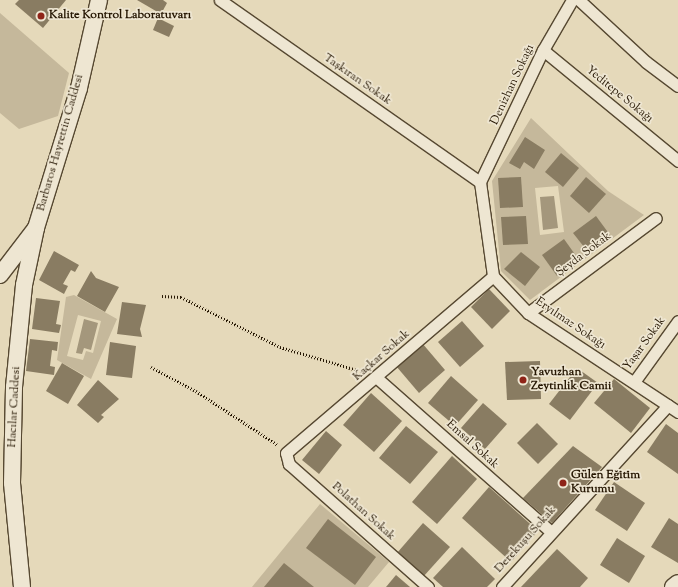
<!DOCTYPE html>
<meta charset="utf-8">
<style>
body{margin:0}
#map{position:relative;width:678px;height:587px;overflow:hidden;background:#e5d9ba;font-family:"Sorts Mill Goudy",serif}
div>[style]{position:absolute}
.green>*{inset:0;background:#c5b89b}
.water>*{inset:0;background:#a4977c}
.building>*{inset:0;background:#897c62}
.path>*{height:2.5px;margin-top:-1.25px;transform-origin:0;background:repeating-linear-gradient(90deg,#261703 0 1px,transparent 0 3px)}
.roads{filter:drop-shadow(1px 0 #564831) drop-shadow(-1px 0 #564831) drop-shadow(0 1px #564831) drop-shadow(0 -1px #564831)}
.street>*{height:11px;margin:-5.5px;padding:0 5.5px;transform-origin:5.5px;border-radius:5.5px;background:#eee6d2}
.secondary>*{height:16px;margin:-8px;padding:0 8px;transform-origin:8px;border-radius:8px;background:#eee6d2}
.dots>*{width:11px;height:11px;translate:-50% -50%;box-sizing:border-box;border:2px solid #eee6d2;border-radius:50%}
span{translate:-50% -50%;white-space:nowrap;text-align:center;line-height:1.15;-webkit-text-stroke:3.5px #eee6d2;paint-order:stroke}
.poi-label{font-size:12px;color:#261703;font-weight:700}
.left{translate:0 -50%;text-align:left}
.street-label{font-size:12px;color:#261703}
</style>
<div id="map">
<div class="green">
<i style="clip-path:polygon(0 13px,69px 73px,58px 116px,19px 129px,0 113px)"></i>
<i style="clip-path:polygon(evenodd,531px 118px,608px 191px,644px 215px,530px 300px,501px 271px,492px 181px,531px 118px,558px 186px,564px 232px,540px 235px,535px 188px,558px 186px)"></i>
<i style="clip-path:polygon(evenodd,74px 295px,117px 319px,91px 379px,57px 360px,66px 297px,74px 295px,78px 315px,101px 321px,93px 353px,86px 351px,83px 360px,67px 356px,78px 315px)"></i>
<i style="clip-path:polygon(320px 504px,389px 562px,368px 587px,252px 587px)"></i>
</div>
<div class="water">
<i style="clip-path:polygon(554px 196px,558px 228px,543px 230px,540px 197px)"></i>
<i style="clip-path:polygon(84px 319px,98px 323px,91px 350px,84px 348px,82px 354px,76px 353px)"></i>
</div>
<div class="building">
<i style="clip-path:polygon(19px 0,66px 0,43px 28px,15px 4px)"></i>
<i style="clip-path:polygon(137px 0,163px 0,167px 3px,161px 14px)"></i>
<i style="clip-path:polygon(158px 18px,174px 26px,169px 37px,153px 30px)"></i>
<i style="clip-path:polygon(525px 137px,545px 150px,534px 169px,524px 162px,520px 169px,509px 163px)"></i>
<i style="clip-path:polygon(561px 153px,579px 168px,563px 187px,545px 172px)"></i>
<i style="clip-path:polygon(521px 177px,523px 207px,500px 208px,498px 178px)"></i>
<i style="clip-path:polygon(586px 177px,606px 194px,589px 213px,570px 196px)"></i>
<i style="clip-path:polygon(526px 216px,528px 244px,503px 245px,501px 217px)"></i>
<i style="clip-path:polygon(596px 216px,610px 235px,588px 252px,573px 233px)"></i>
<i style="clip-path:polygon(564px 239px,579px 260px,557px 276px,542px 255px)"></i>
<i style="clip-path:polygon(54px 251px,79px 265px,75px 272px,71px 270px,63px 284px,68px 286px,64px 294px,39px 280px)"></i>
<i style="clip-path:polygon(521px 252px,540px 267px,525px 286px,504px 269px)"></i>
<i style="clip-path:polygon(91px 271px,96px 278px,119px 287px,105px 312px,77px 296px)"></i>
<i style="clip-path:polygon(489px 289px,510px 311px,492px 329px,471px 307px)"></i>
<i style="clip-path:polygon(36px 298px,60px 301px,56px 324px,61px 325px,59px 333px,32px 329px)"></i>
<i style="clip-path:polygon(122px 302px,146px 305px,140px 329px,142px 337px,117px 334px)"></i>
<i style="clip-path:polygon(462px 321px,484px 346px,460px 367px,438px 342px)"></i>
<i style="clip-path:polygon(30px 339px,58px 342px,57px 351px,52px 350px,50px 366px,55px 367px,54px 375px,26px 371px)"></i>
<i style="clip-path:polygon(110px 342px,136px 346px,132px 378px,106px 375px)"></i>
<i style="clip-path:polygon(422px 343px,445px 370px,419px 393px,396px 366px)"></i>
<i style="clip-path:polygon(540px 361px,541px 399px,507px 400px,505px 362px)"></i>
<i style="clip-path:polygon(62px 363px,84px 376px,68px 404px,46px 391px)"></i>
<i style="clip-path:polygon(577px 368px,598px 383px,570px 420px,549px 404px)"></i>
<i style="clip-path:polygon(451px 376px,478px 400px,455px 426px,428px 403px)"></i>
<i style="clip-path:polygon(614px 379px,650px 408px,631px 433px,594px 403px)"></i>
<i style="clip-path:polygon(98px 380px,119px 399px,101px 415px,104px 417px,98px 423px,77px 405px)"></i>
<i style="clip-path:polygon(371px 393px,402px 421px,374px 452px,343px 425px)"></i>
<i style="clip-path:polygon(483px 403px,507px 424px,485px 449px,461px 428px)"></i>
<i style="clip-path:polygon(537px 423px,558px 444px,538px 464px,517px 443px)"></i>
<i style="clip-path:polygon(666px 424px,678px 433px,678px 474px,647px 452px)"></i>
<i style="clip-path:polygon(406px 426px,438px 452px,410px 484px,379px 458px)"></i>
<i style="clip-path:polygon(326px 431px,342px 445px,319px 474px,302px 460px)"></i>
<i style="clip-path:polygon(573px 446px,602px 467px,552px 523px,523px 498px)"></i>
<i style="clip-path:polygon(452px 456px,477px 479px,437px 524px,412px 502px)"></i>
<i style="clip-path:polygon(614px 482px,645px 503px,627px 531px,595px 510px)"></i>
<i style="clip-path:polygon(489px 487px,538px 531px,511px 562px,462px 518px)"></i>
<i style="clip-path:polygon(669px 518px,678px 524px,678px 563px,651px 547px)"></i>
<i style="clip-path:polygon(328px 519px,376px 557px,355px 585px,306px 548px)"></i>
<i style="clip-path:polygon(423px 523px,450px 547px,423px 577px,397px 553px)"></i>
<i style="clip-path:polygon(617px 538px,645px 556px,629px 583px,600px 565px)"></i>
<i style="clip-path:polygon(462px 547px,495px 579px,487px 587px,443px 587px,433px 578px)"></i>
<i style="clip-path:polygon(557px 549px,588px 578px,580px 587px,521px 587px)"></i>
<i style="clip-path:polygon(284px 563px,314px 587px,264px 587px)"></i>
<i style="clip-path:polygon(396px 575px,410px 587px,386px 587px)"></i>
</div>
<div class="path">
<i style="left:162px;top:296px;width:19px;rotate:3deg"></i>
<i style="left:181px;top:297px;width:111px;rotate:26.8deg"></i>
<i style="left:280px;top:347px;width:88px;rotate:16.6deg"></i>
<i style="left:151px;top:367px;width:51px;rotate:28.1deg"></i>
<i style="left:196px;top:391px;width:98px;rotate:33.4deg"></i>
</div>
<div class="roads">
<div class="street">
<i style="left:220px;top:0;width:317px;rotate:35deg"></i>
<i style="left:579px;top:0;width:91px;rotate:42.8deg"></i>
<i style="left:646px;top:62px;width:40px;rotate:37deg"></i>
<i style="left:543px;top:50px;width:175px;rotate:39.4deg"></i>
<i style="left:480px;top:182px;width:95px;rotate:82.1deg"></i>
<i style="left:493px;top:276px;width:51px;rotate:46.6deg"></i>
<i style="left:528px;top:313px;width:180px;rotate:33.4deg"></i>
<i style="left:480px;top:182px;width:146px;rotate:-64.5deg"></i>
<i style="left:543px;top:50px;width:58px;rotate:-59.9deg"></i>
<i style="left:528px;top:313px;width:159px;rotate:-36.6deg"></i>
<i style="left:377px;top:378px;width:232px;rotate:41.5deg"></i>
<i style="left:634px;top:382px;width:75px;rotate:-54.2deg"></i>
<i style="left:428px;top:587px;width:186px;rotate:-138.5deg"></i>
<i style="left:289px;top:464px;width:11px;rotate:-105deg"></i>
<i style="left:286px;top:453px;width:272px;rotate:-40.5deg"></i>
<i style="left:502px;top:587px;width:246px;rotate:-47.6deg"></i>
</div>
<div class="secondary">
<i style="left:0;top:275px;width:59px;rotate:-52.5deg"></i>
<i style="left:36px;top:228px;width:146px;rotate:-72.9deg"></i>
<i style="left:79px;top:88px;width:90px;rotate:-77.2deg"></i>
<i style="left:22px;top:587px;width:104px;rotate:-95.5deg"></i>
<i style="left:12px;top:483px;width:96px;rotate:-88.8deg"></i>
<i style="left:14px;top:387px;width:102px;rotate:-84.4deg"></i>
<i style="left:24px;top:285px;width:58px;rotate:-78.1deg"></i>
<i style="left:673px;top:587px;width:6px;rotate:-39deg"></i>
</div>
</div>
<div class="dots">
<i style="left:41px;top:16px;background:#8f2418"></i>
<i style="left:523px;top:380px;background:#8f2418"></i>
<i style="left:563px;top:483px;background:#8f2418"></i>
</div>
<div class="poi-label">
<span class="left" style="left:49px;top:16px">Kalite Kontrol Laboratuvarı</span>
<span class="left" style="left:531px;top:380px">Yavuzhan<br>Zeytinlik Camii</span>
<span class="left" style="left:571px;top:483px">Gülen Eği̇ti̇m<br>Kurumu</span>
</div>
<div class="street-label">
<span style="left:357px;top:80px;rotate:35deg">Taşkıran Sokak</span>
<span style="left:513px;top:85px;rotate:-65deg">Denizhan Sokağı</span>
<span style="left:619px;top:95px;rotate:39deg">Yeditepe Sokağı</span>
<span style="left:61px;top:143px;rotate:-74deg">Barbaros Hayrettin Caddesi</span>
<span style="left:584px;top:255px;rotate:-37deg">Şeyda Sokak</span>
<span style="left:570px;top:324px;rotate:34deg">Eryılmaz Sokağı</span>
<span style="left:645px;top:344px;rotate:-54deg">Yaşar Sokak</span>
<span style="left:382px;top:356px;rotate:-41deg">Kaçkar Sokak</span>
<span style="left:15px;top:407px;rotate:-87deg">Hacılar Caddesi</span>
<span style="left:472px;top:445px;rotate:42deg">Emsal Sokak</span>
<span style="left:363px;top:512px;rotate:42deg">Polathan Sokak</span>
<span style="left:526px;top:540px;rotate:-48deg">Derekuşu Sokak</span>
</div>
</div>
